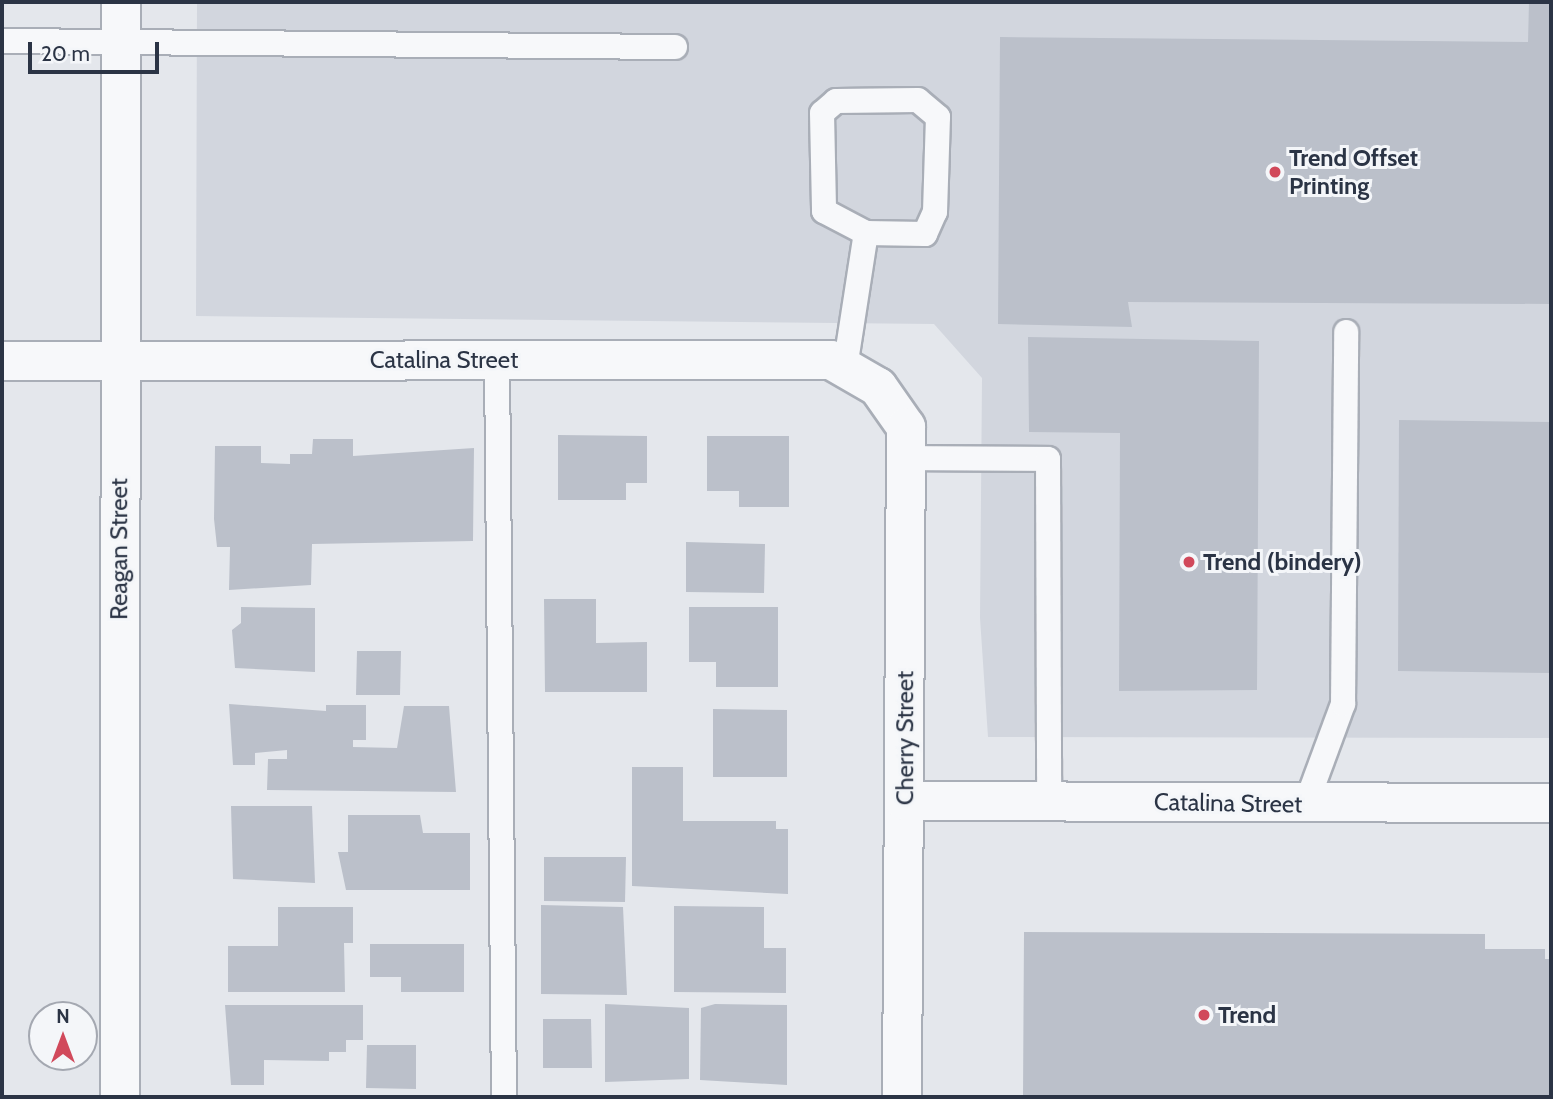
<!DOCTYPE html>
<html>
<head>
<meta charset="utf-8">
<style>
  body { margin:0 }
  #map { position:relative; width:1553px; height:1099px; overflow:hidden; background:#e4e7ec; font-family:Cabin,sans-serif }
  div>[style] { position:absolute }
  .built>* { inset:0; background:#d2d6de }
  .building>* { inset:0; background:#bbc0ca }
  .roads { filter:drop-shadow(2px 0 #a9aeb7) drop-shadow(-2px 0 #a9aeb7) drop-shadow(0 2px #a9aeb7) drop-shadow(0 -2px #a9aeb7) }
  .lane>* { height:24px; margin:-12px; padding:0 12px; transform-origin:12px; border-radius:12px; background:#f7f8fa }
  .street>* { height:38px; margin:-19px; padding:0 19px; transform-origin:19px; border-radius:19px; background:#f7f8fa }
  .dots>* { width:19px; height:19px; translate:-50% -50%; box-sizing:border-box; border:4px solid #f4f6f9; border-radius:50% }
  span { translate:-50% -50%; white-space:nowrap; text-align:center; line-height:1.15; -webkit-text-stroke:6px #f4f6f9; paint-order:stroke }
  .poi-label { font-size:24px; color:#2b3445; font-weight:700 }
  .left { translate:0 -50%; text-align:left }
  .street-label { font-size:24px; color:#2b3445 }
  .frame { position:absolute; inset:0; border:4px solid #2b3445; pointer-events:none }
  .north { position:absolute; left:28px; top:1001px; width:70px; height:70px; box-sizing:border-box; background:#f4f6f9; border:2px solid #a4a8b1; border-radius:50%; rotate:0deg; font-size:19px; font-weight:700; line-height:28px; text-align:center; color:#2b3445 }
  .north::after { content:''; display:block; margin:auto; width:24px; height:32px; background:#d1495b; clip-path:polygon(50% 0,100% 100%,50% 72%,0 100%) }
  .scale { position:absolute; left:28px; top:42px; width:131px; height:32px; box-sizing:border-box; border:4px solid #2b3445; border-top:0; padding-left:9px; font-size:21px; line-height:24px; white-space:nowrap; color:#2b3445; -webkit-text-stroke:5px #f4f6f9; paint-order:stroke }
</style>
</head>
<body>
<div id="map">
  <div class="built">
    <i style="clip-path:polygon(197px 2px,1551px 2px,1551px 738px,988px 737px,980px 618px,982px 378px,934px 324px,196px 316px)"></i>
  </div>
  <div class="building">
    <i style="clip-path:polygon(1529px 2px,1551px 2px,1551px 304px,1128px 302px,1132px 327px,998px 324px,1000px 37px,1528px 42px)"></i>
    <i style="clip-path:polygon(1028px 337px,1259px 341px,1257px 690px,1119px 691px,1120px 433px,1029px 432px)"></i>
    <i style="clip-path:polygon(1399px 420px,1551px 422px,1551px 673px,1398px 671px)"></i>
    <i style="clip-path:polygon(558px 435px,647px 436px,647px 483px,626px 483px,626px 500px,558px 500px)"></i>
    <i style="clip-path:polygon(707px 436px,789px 436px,789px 507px,739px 507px,739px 491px,707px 491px)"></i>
    <i style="clip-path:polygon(313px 439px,353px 439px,353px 456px,474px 448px,473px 541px,312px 544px,311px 585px,229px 590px,230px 547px,217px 547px,214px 519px,215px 446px,261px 446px,261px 463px,290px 464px,290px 454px,312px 454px)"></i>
    <i style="clip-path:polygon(686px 542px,765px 544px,764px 593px,686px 592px)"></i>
    <i style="clip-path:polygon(544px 599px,596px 599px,596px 643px,647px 642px,647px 692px,545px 692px)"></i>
    <i style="clip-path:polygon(241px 607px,315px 608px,315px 672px,235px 668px,232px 630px,241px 623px)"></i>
    <i style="clip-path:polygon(689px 607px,778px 607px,778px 687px,716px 687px,716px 662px,689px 662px)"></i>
    <i style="clip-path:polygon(357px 651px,401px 651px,400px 695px,356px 695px)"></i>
    <i style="clip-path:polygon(229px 704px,326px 711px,326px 705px,366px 705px,366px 740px,353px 740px,353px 747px,397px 748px,404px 706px,449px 706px,456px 792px,267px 790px,268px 759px,287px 759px,287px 750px,255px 753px,255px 765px,233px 765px)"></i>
    <i style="clip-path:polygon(713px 709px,787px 710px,787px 777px,713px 777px)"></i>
    <i style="clip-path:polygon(632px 767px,683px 767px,683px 821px,776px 821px,776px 829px,788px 829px,788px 894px,632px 886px)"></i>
    <i style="clip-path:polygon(231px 806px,312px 806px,315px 883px,233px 879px)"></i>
    <i style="clip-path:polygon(348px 815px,420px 815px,423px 833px,470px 833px,470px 890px,346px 890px,338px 852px,348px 852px)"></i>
    <i style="clip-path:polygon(544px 857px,626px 857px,625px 902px,544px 901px)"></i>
    <i style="clip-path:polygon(541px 905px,623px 907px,627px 995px,541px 994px)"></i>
    <i style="clip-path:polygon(674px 906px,764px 907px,764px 948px,786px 948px,786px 993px,674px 992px)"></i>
    <i style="clip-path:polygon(278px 907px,353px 907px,353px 943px,344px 943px,345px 992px,228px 992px,228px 946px,278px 946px)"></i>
    <i style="clip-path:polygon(1024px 932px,1485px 934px,1485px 949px,1545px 949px,1545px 959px,1551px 959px,1551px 1097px,1023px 1097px)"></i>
    <i style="clip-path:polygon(370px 944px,464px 944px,464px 992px,401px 992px,401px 977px,370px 977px)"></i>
    <i style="clip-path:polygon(605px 1004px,689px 1008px,689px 1079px,605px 1082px)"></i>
    <i style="clip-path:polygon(715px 1004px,787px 1005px,787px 1085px,700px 1080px,701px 1008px)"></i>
    <i style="clip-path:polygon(225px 1005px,363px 1005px,363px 1040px,346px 1040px,346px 1052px,329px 1052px,329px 1061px,264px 1060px,264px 1085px,231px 1085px)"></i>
    <i style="clip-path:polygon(543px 1019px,591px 1019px,592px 1068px,543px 1068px)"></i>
    <i style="clip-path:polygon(367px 1045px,416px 1045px,416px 1089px,366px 1088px)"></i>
  </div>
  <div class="roads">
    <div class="lane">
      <i style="left:2px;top:41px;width:673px;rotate:0.51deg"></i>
      <i style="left:497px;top:360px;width:737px;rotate:89.46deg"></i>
      <i style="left:845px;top:368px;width:137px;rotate:-81.2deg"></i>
      <i style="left:866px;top:233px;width:59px;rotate:1deg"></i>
      <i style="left:925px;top:234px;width:24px;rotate:-66deg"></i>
      <i style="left:935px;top:212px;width:95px;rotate:-88.2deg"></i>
      <i style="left:938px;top:117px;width:26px;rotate:-140deg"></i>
      <i style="left:918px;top:100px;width:82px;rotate:179.3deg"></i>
      <i style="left:836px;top:101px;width:18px;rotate:139deg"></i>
      <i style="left:822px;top:113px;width:98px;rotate:88.8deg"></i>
      <i style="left:824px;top:211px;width:47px;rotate:27.6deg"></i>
      <i style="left:906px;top:458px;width:142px;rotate:0.4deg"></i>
      <i style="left:1048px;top:459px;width:342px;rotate:89.8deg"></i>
      <i style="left:1306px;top:804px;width:107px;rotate:-69.7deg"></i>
      <i style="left:1343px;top:704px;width:372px;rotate:-89.5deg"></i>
    </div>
    <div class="street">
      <i style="left:2px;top:361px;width:829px;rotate:-0.07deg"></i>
      <i style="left:831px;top:360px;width:54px;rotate:29.9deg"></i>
      <i style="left:878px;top:387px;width:49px;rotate:55deg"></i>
      <i style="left:906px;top:427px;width:670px;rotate:90.34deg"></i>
      <i style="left:905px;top:801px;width:646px;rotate:0.18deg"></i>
      <i style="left:120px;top:1097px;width:1095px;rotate:-89.95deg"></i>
    </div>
  </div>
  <div class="dots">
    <i style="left:1275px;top:172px;background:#d1495b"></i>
    <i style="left:1189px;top:562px;background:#d1495b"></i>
    <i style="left:1204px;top:1015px;background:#d1495b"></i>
  </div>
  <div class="poi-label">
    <span class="left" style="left:1289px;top:172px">Trend Offset<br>Printing</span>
    <span class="left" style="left:1203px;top:562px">Trend (bindery)</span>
    <span class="left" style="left:1218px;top:1015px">Trend</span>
  </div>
  <div class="street-label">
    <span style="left:444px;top:360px">Catalina Street</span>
    <span style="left:119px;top:549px;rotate:-90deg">Reagan Street</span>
    <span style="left:905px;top:738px;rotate:-90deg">Cherry Street</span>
    <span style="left:1228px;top:803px;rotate:1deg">Catalina Street</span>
  </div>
  <div class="frame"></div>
  <div class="north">N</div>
  <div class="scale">20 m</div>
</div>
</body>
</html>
